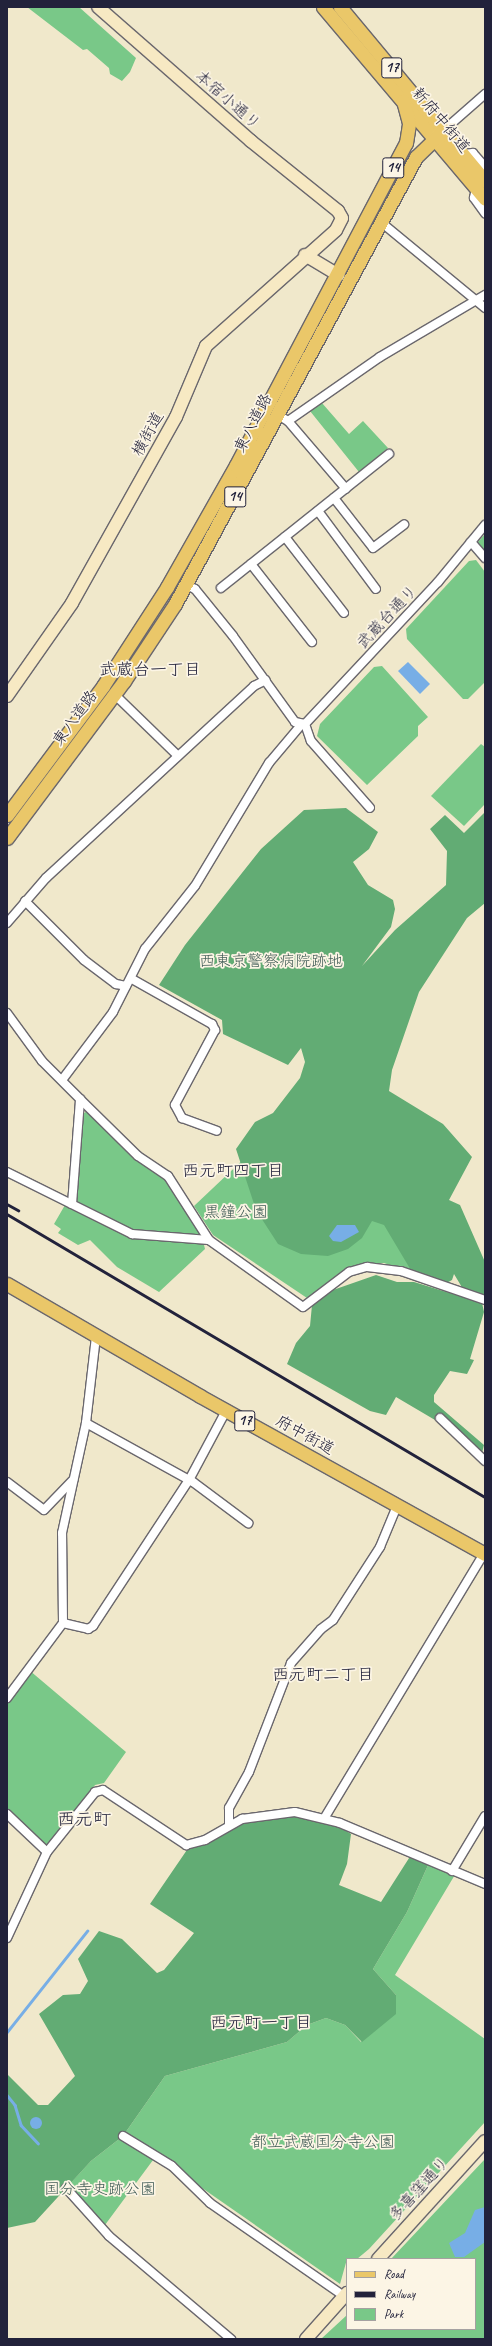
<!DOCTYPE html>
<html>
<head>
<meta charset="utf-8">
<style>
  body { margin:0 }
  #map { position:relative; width:492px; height:2346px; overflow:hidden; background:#f0e8cb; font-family:Caveat,"Klee One",sans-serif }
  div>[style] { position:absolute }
  .green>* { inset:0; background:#79c888 }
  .forest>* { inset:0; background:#62ac74 }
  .water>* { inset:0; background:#77aee6 }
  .round { border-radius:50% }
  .stream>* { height:2.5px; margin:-1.25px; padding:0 1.25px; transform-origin:1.25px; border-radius:1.25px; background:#77aee6 }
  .roads { filter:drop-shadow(1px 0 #6a676d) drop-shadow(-1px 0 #6a676d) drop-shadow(0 1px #6a676d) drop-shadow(0 -1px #6a676d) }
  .street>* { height:8px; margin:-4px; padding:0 4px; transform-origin:4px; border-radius:4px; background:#fff }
  .secondary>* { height:12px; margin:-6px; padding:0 6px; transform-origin:6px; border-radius:6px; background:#f7e9c3 }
  .primary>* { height:13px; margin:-6.5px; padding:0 6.5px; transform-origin:6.5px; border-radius:6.5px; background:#eac769 }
  .rail>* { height:2.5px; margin:-1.25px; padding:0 1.25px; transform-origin:1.25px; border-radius:1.25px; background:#22223b }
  span { translate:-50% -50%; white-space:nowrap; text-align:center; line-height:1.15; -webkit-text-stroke:3.5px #fcf5e5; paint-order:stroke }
  .shield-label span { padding:1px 3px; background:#fcf5e5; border:1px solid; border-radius:3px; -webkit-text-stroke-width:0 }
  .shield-label { font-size:15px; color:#22223b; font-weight:700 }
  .street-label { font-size:16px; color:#22223b }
  .park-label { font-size:16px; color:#405c56 }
  .neighbourhood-label { font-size:17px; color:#22223b }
  .quarter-label { font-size:18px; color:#22223b }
  .frame { position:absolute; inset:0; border:8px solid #22223b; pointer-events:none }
  .legend { position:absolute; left:346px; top:2258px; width:130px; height:72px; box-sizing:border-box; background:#fcf5e5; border:1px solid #a5a1a1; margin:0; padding:5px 7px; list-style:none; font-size:12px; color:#22223b }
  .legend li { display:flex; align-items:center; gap:8px; height:20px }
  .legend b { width:20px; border:1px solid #a5a1a1 }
</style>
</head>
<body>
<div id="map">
  <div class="green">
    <i style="clip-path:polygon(27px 7px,79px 7px,136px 58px,130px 72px,122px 81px,110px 74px,109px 68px,87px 49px,83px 50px)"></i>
    <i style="clip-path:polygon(322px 403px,349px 434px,363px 421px,388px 448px,359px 472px,310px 411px)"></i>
    <i style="clip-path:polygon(485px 534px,485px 552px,477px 543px)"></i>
    <i style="clip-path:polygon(476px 560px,485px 572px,485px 682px,468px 699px,463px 699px,407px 639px,406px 629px,469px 561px)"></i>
    <i style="clip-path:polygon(382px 666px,428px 717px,418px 726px,418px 736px,367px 785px,317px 736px,320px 724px,374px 667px)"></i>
    <i style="clip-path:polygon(481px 744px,485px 747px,485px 804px,464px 826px,431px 796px)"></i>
    <i style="clip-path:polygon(88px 1110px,143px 1165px,165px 1178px,201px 1233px,205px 1249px,159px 1292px,117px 1267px,90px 1240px,78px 1245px,58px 1233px,61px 1229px,54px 1224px,65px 1205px,74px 1209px,82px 1115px)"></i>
    <i style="clip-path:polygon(249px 1154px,385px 1214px,434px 1280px,384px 1263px,365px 1264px,346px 1269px,307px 1298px,213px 1235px,194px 1206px)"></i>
    <i style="clip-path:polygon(29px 1670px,126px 1752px,104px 1783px,95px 1785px,56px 1840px,47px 1846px,7px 1812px,7px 1698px)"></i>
    <i style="clip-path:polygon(429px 1863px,456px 1873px,395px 1975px,485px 2039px,485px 2122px,369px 2249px,357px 2259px,347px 2259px,340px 2284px,156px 2156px,102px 2229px,66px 2188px,91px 2161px,123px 2136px,165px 2076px,287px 2042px,307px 2025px,326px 2018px,345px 2025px,361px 2042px,396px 1995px,373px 1969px,407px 1912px)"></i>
    <i style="clip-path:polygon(485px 2159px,485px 2339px,321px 2339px,347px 2315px,347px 2329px,475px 2329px,475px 2259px,391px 2259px)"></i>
  </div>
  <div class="forest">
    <i style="clip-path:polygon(346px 808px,378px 832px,369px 849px,353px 862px,368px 885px,393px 900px,395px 909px,391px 927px,362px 966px,395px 930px,446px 885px,447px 851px,430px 829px,445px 815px,464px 833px,485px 812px,485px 903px,467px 918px,419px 992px,392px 1070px,389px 1091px,443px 1124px,472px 1157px,449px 1200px,460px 1205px,485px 1262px,485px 1297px,463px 1289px,454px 1274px,452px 1280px,441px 1286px,412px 1272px,384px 1225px,372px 1221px,362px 1238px,348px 1249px,328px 1256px,301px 1254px,278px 1244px,256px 1210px,236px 1149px,255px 1122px,273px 1113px,300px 1078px,305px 1062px,301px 1048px,288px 1065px,223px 1034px,222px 1020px,159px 985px,185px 945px,261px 849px,304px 810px)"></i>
    <i style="clip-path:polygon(376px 1275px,397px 1282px,414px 1282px,482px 1303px,484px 1312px,470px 1359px,474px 1360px,467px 1374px,450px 1371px,434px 1395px,434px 1402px,484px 1445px,482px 1453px,447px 1422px,435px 1420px,396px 1397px,386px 1415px,370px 1411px,287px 1364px,296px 1343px,310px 1326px,312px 1305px,333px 1290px)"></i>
    <i style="clip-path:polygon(273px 1812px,325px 1817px,351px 1834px,347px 1864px,339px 1885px,381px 1902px,411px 1855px,429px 1863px,407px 1912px,373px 1969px,396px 1995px,396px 2014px,362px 2042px,345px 2025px,326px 2018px,307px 2025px,287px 2042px,165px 2076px,123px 2136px,91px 2161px,35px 2222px,7px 2228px,7px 2074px,38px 2105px,48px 2105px,75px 2076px,39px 2014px,63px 1995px,80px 1994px,88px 1981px,78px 1959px,99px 1931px,122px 1939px,157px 1973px,164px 1970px,194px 1933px,150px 1904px,191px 1844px,229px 1825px)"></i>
  </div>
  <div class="water">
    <i style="clip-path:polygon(408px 662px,430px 684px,420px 694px,398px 671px)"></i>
    <i style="clip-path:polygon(337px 1225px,355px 1225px,359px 1232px,341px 1242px,333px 1241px,329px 1236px)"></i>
    <i class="round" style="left:30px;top:2117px;width:12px;height:12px"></i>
    <i style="clip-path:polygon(485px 2207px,485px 2242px,464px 2257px,455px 2257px,449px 2243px,465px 2233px,475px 2210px)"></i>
  </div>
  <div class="stream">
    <i style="left:7px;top:2032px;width:129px;rotate:-51.6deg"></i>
    <i style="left:7px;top:2095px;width:13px;rotate:51deg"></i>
    <i style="left:15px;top:2105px;width:21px;rotate:73deg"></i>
    <i style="left:21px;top:2125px;width:25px;rotate:47deg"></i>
  </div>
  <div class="roads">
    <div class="street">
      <i style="left:444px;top:130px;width:55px;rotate:-41.3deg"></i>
      <i style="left:463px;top:154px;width:10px;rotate:-6deg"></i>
      <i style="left:473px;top:153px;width:18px;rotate:49deg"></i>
      <i style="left:476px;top:189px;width:9px;rotate:103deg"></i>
      <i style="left:474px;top:198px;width:19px;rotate:54deg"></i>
      <i style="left:382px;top:223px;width:134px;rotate:39.5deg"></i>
      <i style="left:276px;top:414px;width:14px;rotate:30deg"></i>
      <i style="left:288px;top:421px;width:112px;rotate:-34.8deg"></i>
      <i style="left:380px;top:357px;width:122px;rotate:-30.6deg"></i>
      <i style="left:288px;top:421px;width:89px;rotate:49.5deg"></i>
      <i style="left:334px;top:498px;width:63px;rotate:52deg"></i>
      <i style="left:373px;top:548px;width:39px;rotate:-37deg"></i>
      <i style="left:318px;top:511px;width:97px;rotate:53.4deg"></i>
      <i style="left:285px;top:537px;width:96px;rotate:52.2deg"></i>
      <i style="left:471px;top:542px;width:21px;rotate:49deg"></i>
      <i style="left:251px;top:564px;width:99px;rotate:52deg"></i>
      <i style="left:187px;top:585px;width:9px;rotate:27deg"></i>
      <i style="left:195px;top:589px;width:60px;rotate:51deg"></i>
      <i style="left:233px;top:636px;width:106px;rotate:54.2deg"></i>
      <i style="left:295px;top:722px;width:10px;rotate:11deg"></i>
      <i style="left:221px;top:588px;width:215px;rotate:-38.6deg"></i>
      <i style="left:114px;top:694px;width:89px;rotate:44.1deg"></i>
      <i style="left:305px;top:724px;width:195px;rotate:-46.9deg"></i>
      <i style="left:438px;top:582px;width:74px;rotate:-50.5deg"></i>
      <i style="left:305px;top:724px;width:18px;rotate:71deg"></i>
      <i style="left:311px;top:741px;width:89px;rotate:48.6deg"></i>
      <i style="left:25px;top:901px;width:83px;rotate:45deg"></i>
      <i style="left:84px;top:960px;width:40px;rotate:37deg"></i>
      <i style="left:116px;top:984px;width:10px;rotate:11deg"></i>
      <i style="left:7px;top:923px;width:60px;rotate:-49.1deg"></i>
      <i style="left:46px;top:878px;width:283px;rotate:-42.7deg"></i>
      <i style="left:254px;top:686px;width:13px;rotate:-27deg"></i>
      <i style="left:132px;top:979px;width:92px;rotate:29.4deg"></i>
      <i style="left:212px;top:1024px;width:7px;rotate:63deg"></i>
      <i style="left:215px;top:1030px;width:85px;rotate:118.1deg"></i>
      <i style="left:175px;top:1105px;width:15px;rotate:62deg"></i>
      <i style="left:182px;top:1118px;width:37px;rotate:20deg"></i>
      <i style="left:7px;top:1013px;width:59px;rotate:53.9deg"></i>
      <i style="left:42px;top:1061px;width:54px;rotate:45deg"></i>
      <i style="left:80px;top:1099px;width:81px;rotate:44.5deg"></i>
      <i style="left:138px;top:1156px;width:36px;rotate:34deg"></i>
      <i style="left:168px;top:1176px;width:76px;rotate:57.4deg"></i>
      <i style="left:209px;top:1240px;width:115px;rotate:35.5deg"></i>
      <i style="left:303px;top:1307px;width:58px;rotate:-37.3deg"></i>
      <i style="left:349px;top:1272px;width:19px;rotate:-16deg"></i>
      <i style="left:367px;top:1267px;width:34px;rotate:7deg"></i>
      <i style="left:401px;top:1271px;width:89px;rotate:19deg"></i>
      <i style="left:62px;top:1080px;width:85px;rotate:-53.1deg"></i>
      <i style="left:113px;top:1012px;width:71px;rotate:-63.1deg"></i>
      <i style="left:145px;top:949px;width:80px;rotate:-51.6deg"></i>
      <i style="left:195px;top:886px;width:144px;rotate:-59deg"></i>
      <i style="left:269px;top:763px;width:50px;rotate:-49.9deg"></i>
      <i style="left:7px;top:1172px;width:140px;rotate:26.4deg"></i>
      <i style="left:132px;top:1234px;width:77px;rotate:4.5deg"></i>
      <i style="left:72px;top:1204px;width:105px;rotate:-85.6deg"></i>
      <i style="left:440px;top:1418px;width:62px;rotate:43.7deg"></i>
      <i style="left:86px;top:1423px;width:122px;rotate:28.9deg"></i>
      <i style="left:193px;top:1482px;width:69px;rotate:36.7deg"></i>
      <i style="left:7px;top:1482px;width:46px;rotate:37.1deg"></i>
      <i style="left:44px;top:1510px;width:42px;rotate:-46deg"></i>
      <i style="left:63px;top:1623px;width:26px;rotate:13deg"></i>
      <i style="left:88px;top:1629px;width:6px;rotate:-31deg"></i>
      <i style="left:93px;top:1626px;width:175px;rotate:-56.7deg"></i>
      <i style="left:189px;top:1480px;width:78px;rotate:-61.8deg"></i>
      <i style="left:7px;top:1698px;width:94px;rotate:-53.3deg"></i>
      <i style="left:63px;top:1623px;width:90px;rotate:-90.6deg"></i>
      <i style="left:62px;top:1533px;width:113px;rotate:-77.7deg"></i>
      <i style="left:86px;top:1423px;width:88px;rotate:-83.4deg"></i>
      <i style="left:7px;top:1814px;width:55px;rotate:43.5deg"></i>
      <i style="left:325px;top:1817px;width:308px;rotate:-58.9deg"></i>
      <i style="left:229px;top:1825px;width:17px;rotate:-90deg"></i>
      <i style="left:229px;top:1808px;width:41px;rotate:-60.9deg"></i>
      <i style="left:249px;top:1772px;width:117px;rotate:-68.9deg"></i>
      <i style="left:291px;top:1663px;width:45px;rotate:-48.6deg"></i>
      <i style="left:321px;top:1629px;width:15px;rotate:-37deg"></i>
      <i style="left:333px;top:1620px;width:87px;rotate:-57.2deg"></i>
      <i style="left:380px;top:1547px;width:44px;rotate:-67.5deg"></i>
      <i style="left:452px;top:1871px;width:64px;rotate:-59deg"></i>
      <i style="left:7px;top:1938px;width:95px;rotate:-65.1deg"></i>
      <i style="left:47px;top:1852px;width:77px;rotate:-51.3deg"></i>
      <i style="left:95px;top:1792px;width:8px;rotate:-14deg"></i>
      <i style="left:103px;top:1790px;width:100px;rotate:33.5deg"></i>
      <i style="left:186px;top:1845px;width:20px;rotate:-15deg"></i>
      <i style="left:205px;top:1840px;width:43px;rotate:-29.6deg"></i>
      <i style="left:242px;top:1819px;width:53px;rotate:-7.5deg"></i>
      <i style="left:295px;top:1812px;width:46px;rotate:13.7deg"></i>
      <i style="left:340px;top:1823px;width:157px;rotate:22.8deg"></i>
      <i style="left:123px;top:2136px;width:57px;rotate:31.5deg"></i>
      <i style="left:172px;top:2166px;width:53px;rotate:44.2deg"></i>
      <i style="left:210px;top:2203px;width:163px;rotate:34.8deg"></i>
      <i style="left:66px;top:2188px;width:64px;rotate:48.1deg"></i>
      <i style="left:109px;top:2236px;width:160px;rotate:40.2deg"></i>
    </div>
    <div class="secondary">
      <i style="left:305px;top:255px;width:39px;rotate:31deg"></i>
      <i style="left:7px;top:696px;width:113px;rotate:-55deg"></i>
      <i style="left:72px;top:603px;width:213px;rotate:-60.8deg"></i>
      <i style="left:176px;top:417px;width:77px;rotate:-67.1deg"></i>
      <i style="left:206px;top:346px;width:174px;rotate:-41.7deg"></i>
      <i style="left:336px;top:230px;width:13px;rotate:-63deg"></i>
      <i style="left:342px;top:218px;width:8px;rotate:-120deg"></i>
      <i style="left:338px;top:211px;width:112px;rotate:-141.2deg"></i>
      <i style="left:251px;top:141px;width:203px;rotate:-138.8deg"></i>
      <i style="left:378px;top:2259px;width:159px;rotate:-47.8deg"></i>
      <i style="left:306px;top:2339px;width:62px;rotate:-48.3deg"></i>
    </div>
    <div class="primary">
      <i style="left:323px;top:7px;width:251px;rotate:49.8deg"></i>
      <i style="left:340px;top:7px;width:226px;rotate:50.2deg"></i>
      <i style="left:7px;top:815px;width:161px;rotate:-53.3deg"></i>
      <i style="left:103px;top:686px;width:118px;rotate:-57.1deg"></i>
      <i style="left:167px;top:587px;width:140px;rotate:-60.5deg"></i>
      <i style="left:236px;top:465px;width:364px;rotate:-62.2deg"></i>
      <i style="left:406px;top:143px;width:20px;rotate:-81deg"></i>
      <i style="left:409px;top:123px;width:23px;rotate:-105deg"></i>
      <i style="left:7px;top:838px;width:196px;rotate:-53.3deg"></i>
      <i style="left:124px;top:681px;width:92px;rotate:-56.5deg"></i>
      <i style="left:175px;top:604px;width:508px;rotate:-61.67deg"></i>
      <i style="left:416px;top:157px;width:39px;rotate:-44deg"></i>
      <i style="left:7px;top:1284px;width:223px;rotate:30.1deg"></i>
      <i style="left:200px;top:1396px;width:326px;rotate:29deg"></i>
    </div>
  </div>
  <div class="rail">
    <i style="left:7px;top:1204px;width:13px;rotate:29deg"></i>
    <i style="left:7px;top:1214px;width:555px;rotate:30.63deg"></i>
  </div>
  <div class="shield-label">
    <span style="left:392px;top:68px">17</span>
    <span style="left:393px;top:168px">14</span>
    <span style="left:235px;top:497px">14</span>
    <span style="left:245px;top:1421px">17</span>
  </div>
  <div class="street-label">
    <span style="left:228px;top:100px;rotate:41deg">本宿小通り</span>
    <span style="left:441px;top:120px;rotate:50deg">新府中街道</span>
    <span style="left:253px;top:423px;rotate:-63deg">東八道路</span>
    <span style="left:148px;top:434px;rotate:-61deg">横街道</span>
    <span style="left:387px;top:617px;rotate:-47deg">武蔵台通り</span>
    <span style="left:75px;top:718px;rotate:-54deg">東八道路</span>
    <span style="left:305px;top:1435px;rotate:29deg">府中街道</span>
    <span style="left:419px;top:2189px;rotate:-48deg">多喜窪通り</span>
  </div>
  <div class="park-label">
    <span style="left:271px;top:961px">西東京警察病院跡地</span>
    <span style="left:236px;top:1212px">黒鐘公園</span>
    <span style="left:323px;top:2142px">都立武蔵国分寺公園</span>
    <span style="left:100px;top:2189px">国分寺史跡公園</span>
  </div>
  <div class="neighbourhood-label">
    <span style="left:150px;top:670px">武蔵台一丁目</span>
    <span style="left:233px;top:1171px">西元町四丁目</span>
    <span style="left:323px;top:1675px">西元町二丁目</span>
    <span style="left:261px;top:2023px">西元町一丁目</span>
  </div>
  <div class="quarter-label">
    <span style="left:84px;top:1819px">西元町</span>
  </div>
  <div class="frame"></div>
  <ul class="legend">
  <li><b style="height:5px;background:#eac769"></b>Road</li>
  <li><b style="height:5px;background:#22223b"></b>Railway</li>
  <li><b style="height:11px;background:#79c888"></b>Park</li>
  </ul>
</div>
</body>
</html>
